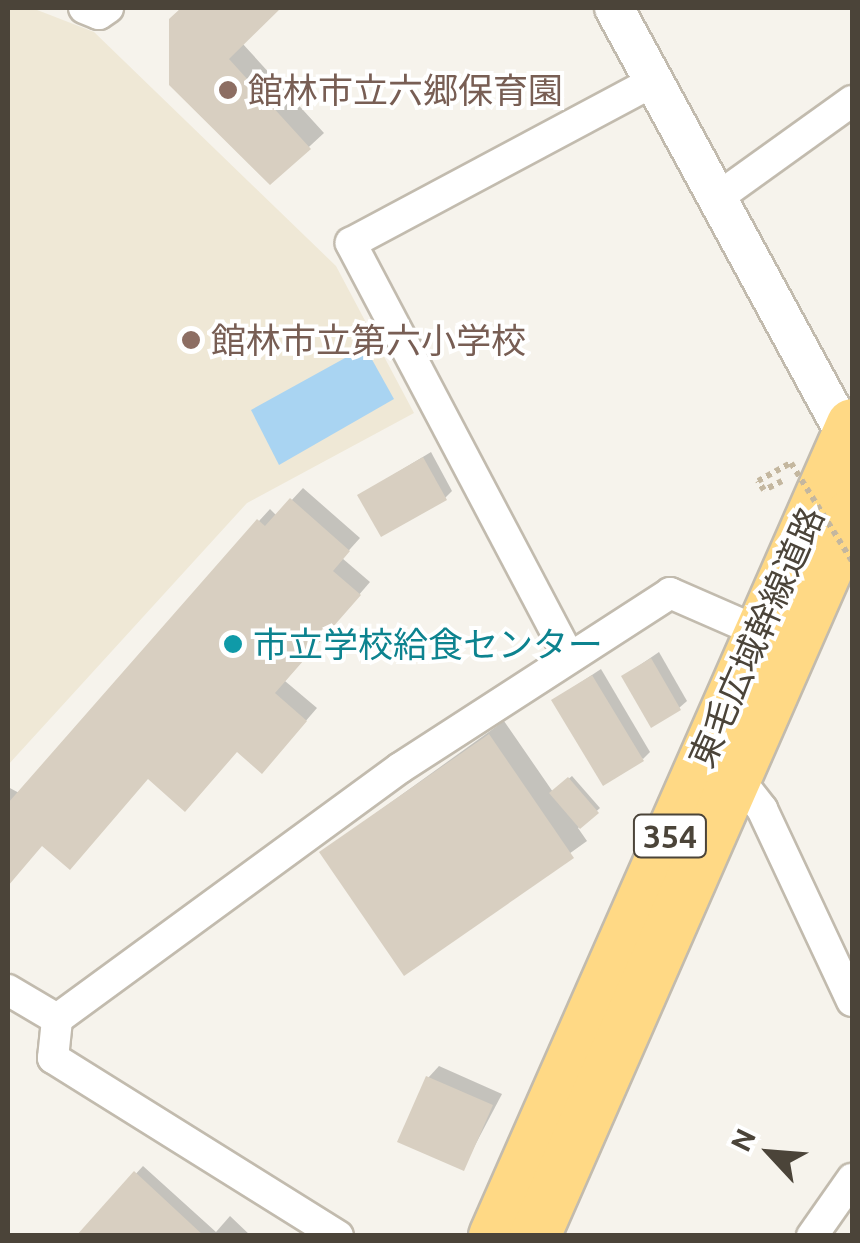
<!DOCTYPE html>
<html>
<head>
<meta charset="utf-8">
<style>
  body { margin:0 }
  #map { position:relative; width:860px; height:1243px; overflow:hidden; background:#f6f3ec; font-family:Ubuntu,"Noto Sans JP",sans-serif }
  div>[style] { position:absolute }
  .education>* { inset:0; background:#efe8d6 }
  .water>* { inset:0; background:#a9d4f2 }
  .shadow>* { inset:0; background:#0003 }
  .building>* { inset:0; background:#d8cfc1 }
  .path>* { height:6px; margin-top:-3px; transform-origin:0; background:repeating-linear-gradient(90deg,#c4b79f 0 5px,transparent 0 10px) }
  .roads { filter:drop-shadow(2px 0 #c2bbae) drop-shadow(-2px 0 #c2bbae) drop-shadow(0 2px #c2bbae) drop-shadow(0 -2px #c2bbae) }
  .minor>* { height:30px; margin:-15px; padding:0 15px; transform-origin:15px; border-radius:15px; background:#fff }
  .tertiary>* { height:38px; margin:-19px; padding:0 19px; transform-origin:19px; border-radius:19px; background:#fff }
  .trunk>* { height:50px; margin:-25px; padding:0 25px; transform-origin:25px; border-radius:25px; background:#ffd985 }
  .path-bridge>* { height:6px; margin-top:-3px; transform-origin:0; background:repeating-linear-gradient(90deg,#c4b79f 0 5px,transparent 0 10px) }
  .dots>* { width:28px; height:28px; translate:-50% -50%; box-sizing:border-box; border:5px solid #fff; border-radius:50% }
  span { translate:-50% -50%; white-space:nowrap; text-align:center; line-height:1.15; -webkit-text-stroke:8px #fff; paint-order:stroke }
  .shield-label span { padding:2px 8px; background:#fff; border:2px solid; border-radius:8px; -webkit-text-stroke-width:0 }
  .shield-label { font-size:32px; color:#4b4439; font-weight:700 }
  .education-label { font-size:35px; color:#785e54 }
  .left { translate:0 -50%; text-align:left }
  .street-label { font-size:35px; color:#4b4439 }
  .culture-label { font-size:35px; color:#0d838f }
  .frame { position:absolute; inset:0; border:10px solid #4b4439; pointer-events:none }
  .north { position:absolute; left:720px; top:1103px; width:100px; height:100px; -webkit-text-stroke:8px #fff; paint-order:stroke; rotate:296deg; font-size:28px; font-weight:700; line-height:40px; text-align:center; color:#4b4439 }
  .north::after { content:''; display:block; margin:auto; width:35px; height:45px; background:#4b4439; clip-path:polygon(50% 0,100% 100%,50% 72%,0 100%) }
</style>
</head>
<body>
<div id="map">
  <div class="education">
    <i style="clip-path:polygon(8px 8px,32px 8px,94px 32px,336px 266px,414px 413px,247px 503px,8px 765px)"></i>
  </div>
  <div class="water">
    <i style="clip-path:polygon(365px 347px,394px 399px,279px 465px,251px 410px)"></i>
  </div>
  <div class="shadow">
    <i style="clip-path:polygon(185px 8px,278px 8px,242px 43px,324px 133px,271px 182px,172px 20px)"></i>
    <i style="clip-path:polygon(431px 452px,452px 491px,445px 498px,360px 495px)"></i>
    <i style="clip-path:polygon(303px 488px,360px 538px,342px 558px,370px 582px,285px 681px,317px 708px,273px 759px,238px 750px,149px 777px,43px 843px,8px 883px,8px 787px,21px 794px,259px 521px,270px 509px,277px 516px)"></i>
    <i style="clip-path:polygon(659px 652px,687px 701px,679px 708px,624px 676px)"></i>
    <i style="clip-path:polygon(601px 669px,650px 752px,643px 759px,554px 700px)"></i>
    <i style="clip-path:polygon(504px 721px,553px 792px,572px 776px,600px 808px,578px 828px,587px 841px,405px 972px,322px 852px)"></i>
    <i style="clip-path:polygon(439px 1066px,502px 1094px,463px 1168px,428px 1078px)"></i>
    <i style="clip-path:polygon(143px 1166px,216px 1232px,230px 1216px,251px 1236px,79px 1236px)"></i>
  </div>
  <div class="building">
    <i style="clip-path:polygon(181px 8px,281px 8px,229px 59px,311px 149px,270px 185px,169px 85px,169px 19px)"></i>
    <i style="clip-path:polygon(423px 457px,447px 500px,381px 537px,357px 495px)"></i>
    <i style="clip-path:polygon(290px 498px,350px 551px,333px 571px,361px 595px,275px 693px,307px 721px,262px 774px,237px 752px,185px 812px,148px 779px,70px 870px,42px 846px,8px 886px,8px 803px,257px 519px,265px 526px)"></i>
    <i style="clip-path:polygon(651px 658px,681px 710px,651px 728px,621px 676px)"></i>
    <i style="clip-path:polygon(592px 675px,644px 761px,603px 786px,551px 700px)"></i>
    <i style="clip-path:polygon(489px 734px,574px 858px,404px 976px,319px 852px)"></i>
    <i style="clip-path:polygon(568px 777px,599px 813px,580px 829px,549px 793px)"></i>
    <i style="clip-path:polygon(426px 1076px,493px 1105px,464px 1171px,397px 1142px)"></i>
    <i style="clip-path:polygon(134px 1171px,204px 1236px,76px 1236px)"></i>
  </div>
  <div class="path">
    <i style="left:782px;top:481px;width:20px;rotate:153deg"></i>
    <i style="left:764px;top:490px;width:11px;rotate:-124deg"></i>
    <i style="left:758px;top:481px;width:37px;rotate:-29deg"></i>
  </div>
  <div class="roads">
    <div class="minor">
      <i style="left:84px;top:8px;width:16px;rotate:22deg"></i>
      <i style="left:99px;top:14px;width:11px;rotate:-34deg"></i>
      <i style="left:717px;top:198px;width:166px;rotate:-35.7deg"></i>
      <i style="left:568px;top:655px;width:466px;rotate:-117.8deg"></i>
      <i style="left:351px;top:243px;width:342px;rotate:-28.1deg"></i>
      <i style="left:737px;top:777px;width:41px;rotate:52deg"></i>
      <i style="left:762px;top:809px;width:212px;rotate:64.9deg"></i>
      <i style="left:8px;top:990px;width:57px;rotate:30.6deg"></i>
      <i style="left:338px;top:1236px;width:336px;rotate:-148deg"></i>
      <i style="left:53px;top:1058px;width:39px;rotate:-84deg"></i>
      <i style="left:57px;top:1019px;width:425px;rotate:-36.2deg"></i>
      <i style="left:400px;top:768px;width:322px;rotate:-32.9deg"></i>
      <i style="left:670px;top:593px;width:95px;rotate:23.6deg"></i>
      <i style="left:812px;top:1236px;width:70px;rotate:-54.9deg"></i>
    </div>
    <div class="tertiary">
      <i style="left:614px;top:8px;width:487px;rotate:61.5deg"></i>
    </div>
    <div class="trunk">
      <i style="left:494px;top:1236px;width:887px;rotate:-66.21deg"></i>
      <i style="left:535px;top:1236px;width:789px;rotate:-66.32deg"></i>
    </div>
  </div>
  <div class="path-bridge">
    <i style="left:791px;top:463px;width:115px;rotate:58.1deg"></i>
  </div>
  <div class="dots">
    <i style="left:228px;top:90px;background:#8d6e63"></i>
    <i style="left:191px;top:340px;background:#8d6e63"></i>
    <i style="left:233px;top:644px;background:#0f9aa8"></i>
  </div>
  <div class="shield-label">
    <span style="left:670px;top:836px">354</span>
  </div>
  <div class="education-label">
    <span class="left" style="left:248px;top:90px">館林市立六郷保育園</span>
    <span class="left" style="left:211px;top:340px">館林市立第六小学校</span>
  </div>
  <div class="street-label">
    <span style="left:756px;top:637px;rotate:-66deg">東毛広域幹線道路</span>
  </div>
  <div class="culture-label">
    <span class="left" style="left:253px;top:644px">市立学校給食センター</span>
  </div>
  <div class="frame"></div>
  <div class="north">N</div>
</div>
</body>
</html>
